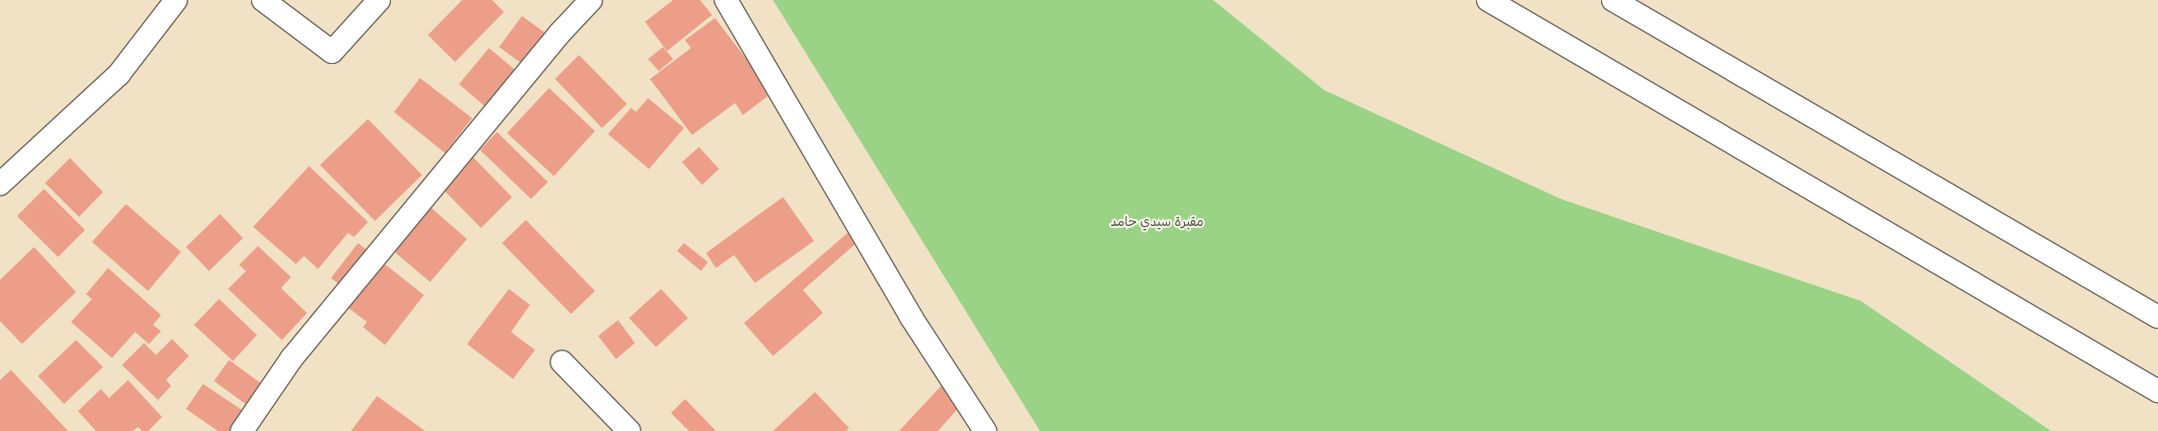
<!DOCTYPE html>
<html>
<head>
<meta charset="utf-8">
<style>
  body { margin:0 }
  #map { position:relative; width:2158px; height:431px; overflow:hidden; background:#f1e2c6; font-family:"Balsamiq Sans","Playpen Sans Arabic",sans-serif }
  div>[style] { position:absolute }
  .green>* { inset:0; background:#9ad386 }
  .building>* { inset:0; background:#ed9e88 }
  .roads { filter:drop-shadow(1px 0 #706b61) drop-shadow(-1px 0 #706b61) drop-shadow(0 1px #706b61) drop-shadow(0 -1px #706b61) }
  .minor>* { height:22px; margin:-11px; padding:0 11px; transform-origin:11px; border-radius:11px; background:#fff }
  span { translate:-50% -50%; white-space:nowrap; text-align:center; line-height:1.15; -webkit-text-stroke:4px #f7f3e8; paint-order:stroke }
  .park-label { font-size:13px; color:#475542 }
</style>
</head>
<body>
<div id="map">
  <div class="green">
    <i style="clip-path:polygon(773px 0,1213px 0,1324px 90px,1561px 199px,1861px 301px,2051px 431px,1040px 431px)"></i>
  </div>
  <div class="building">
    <i style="clip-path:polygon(462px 0,492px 0,504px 12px,455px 62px,428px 35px)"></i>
    <i style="clip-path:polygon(673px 0,700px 0,712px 15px,667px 51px,645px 22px)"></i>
    <i style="clip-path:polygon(522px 16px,551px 37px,528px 68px,499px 47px)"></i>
    <i style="clip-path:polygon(715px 18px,772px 93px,743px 115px,735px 103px,692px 135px,650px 79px,691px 48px,685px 40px)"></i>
    <i style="clip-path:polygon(663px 47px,673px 59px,659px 71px,648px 59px)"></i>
    <i style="clip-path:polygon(489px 48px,520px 74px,489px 110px,459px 84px)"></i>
    <i style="clip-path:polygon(579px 55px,627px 104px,602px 128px,555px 79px)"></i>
    <i style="clip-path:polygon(420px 78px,472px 118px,445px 153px,394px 112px)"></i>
    <i style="clip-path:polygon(549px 88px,595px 131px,554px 176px,507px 133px)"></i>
    <i style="clip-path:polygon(648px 98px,684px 128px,649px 169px,608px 134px,631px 108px,636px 112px)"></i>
    <i style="clip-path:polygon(368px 119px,422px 175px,375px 221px,320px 165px)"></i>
    <i style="clip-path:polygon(497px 132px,548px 182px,531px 199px,480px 150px)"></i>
    <i style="clip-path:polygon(699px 147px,719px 169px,702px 185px,682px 162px)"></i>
    <i style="clip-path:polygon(465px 149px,512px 197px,481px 228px,434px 180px)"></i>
    <i style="clip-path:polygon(70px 158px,103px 192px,79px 217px,45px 183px)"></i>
    <i style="clip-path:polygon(309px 166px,368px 222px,354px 237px,348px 233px,318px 269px,304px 256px,296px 264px,253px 227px)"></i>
    <i style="clip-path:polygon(44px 189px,85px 230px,58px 257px,17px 216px)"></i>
    <i style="clip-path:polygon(783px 197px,814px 241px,755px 283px,734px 255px,716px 268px,706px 253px)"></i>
    <i style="clip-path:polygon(421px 199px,467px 239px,430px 282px,383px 242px)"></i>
    <i style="clip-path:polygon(126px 204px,181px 252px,148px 291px,92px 242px)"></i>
    <i style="clip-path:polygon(220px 214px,243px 238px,209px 271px,186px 247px)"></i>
    <i style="clip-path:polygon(526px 220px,595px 291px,571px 314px,502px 243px)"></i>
    <i style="clip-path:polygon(852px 229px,861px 239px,803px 290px,823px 313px,773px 356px,744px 323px)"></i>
    <i style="clip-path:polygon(358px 243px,424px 295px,385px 345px,363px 327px,367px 322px,342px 303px,350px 293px,331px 278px)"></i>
    <i style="clip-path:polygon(684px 243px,708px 262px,701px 271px,677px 251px)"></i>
    <i style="clip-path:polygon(258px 246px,291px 277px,281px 288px,307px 313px,282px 340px,228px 289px,246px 271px,239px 265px)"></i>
    <i style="clip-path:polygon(34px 247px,76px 292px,22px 344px,0 321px,0 280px)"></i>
    <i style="clip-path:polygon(108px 268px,161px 315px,153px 325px,161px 331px,149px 344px,135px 332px,112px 358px,71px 322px,92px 299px,86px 294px)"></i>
    <i style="clip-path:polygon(509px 289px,530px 305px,511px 332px,535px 350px,513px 379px,467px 344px)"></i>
    <i style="clip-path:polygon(661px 289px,688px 318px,656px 347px,629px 318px)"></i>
    <i style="clip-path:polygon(219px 299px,257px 335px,233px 361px,194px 325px)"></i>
    <i style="clip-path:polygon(618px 320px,635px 343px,616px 359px,598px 336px)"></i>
    <i style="clip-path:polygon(172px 339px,189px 356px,166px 380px,171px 386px,158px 400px,122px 365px,144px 343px,156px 355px)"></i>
    <i style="clip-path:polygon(76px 340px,103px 367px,64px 404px,38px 376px)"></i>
    <i style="clip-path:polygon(229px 360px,266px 387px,251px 408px,214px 381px)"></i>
    <i style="clip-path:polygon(11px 370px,68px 431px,0 431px,0 380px)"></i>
    <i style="clip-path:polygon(128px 380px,162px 417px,148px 431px,142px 431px,138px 427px,133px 431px,96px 431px,78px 411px,101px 389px,109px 398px)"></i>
    <i style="clip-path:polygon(203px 384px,254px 418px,245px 431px,218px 431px,186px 409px)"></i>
    <i style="clip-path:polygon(942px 385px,962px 404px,938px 431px,899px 431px)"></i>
    <i style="clip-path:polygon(815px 392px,849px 428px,846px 431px,773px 431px)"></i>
    <i style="clip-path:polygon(377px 396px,425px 431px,351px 431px)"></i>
    <i style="clip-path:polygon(685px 399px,716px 431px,689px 431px,671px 413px)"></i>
  </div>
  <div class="roads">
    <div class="minor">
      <i style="left:263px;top:0;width:86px;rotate:37deg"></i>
      <i style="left:332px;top:52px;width:70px;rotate:-47.9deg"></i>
      <i style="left:726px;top:0;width:367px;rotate:59.7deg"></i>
      <i style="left:911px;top:317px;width:136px;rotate:57deg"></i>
      <i style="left:1488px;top:0;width:776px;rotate:30.27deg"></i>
      <i style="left:1613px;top:0;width:630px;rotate:30.18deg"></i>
      <i style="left:0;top:184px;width:162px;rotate:-42.7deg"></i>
      <i style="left:119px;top:74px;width:93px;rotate:-52.4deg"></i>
      <i style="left:562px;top:362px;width:96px;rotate:45.8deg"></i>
      <i style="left:242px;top:431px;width:88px;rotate:-55.6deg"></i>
      <i style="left:292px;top:358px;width:421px;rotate:-50.5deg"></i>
      <i style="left:560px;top:33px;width:45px;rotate:-46.8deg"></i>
    </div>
  </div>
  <div class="park-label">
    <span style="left:1157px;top:222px">مقبرة سيدي حامد</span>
  </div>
</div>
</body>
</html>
